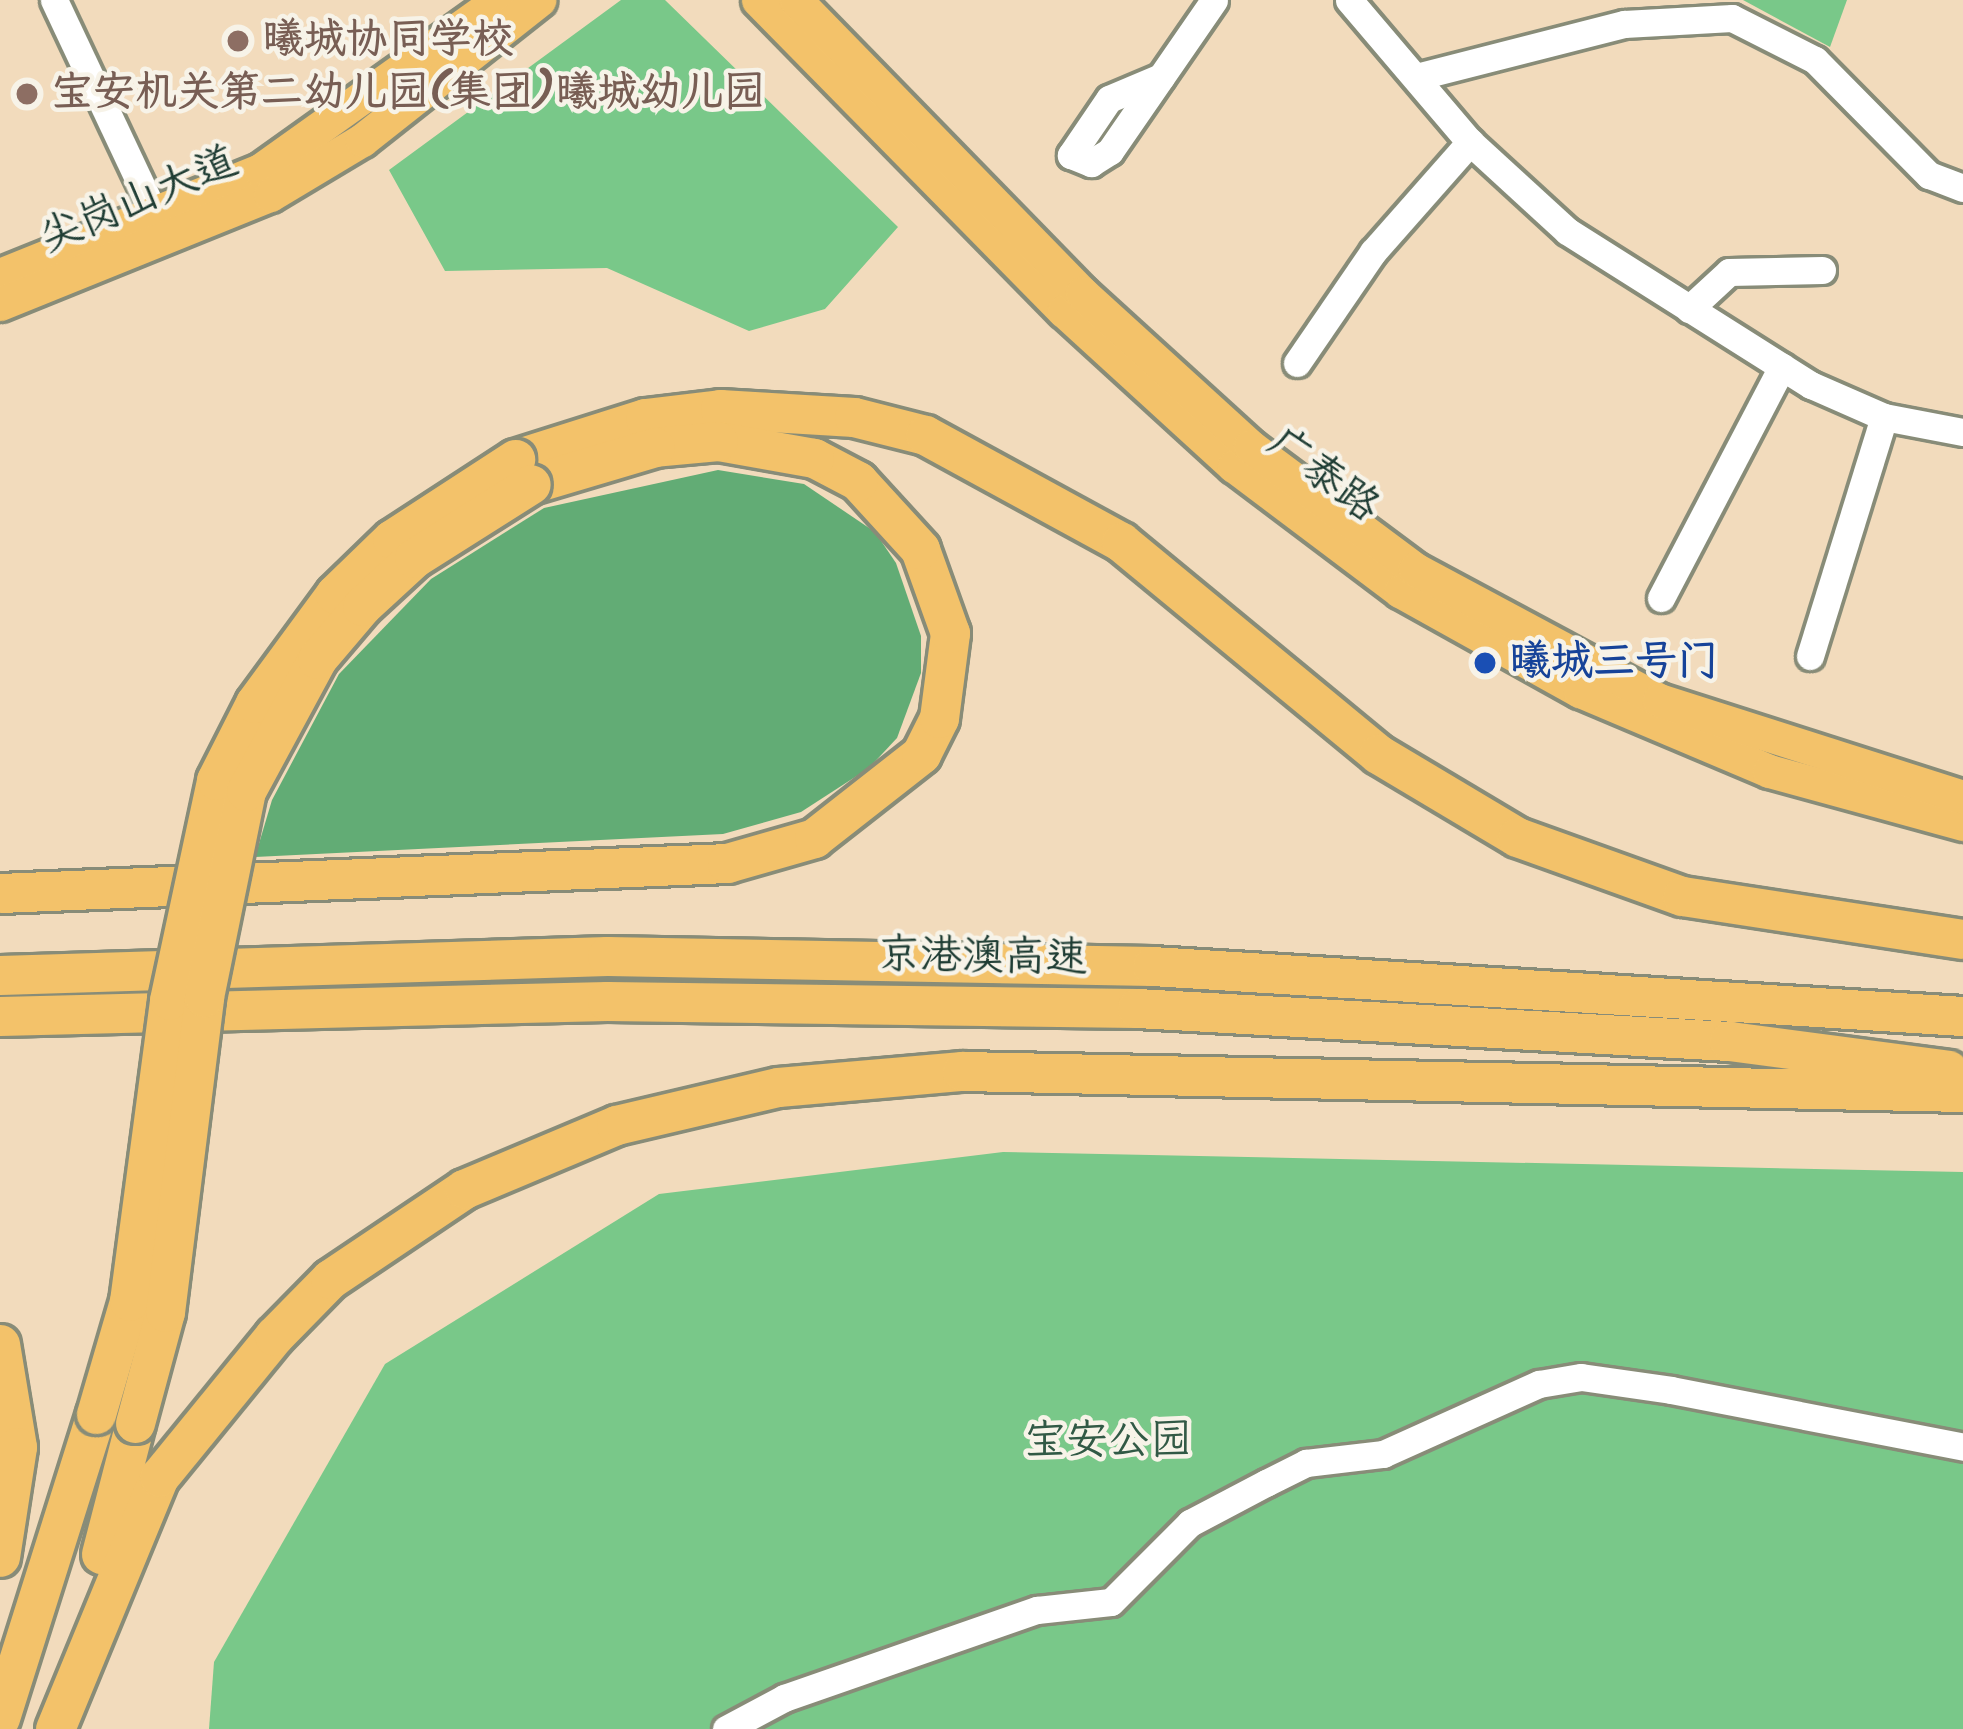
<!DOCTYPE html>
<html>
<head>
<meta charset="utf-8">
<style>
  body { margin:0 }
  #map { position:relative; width:1963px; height:1729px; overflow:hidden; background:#f2dbbc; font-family:Kalam,"LXGW WenKai TC",sans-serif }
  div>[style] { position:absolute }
  .green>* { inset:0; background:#79c889 }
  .forest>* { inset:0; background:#62ac75 }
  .roads { filter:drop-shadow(3px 0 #888c78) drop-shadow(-3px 0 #888c78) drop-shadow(0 3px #888c78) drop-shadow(0 -3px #888c78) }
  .minor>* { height:27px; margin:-13.5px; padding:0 13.5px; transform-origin:13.5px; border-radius:13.5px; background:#fff }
  .major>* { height:33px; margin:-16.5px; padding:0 16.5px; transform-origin:16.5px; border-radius:16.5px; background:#f3c26a }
  .highway>* { height:39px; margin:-19.5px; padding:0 19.5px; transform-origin:19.5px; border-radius:19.5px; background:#f3c26a }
  .bridges { filter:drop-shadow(3px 0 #888c78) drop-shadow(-3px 0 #888c78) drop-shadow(0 3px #888c78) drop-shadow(0 -3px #888c78) }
  .highway-bridge>* { height:39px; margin:-19.5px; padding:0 19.5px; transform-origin:19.5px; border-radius:19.5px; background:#f3c26a }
  .dots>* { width:33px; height:33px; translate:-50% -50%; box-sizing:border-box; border:6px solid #f7f3e8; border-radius:50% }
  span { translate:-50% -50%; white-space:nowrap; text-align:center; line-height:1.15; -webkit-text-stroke:9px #f7f3e8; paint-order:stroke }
  .education-label { font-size:42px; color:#785e54; font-weight:700 }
  .left { translate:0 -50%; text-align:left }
  .street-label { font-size:42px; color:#1f3d34 }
  .transit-label { font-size:42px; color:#164399; font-weight:700 }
  .park-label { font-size:42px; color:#315945 }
</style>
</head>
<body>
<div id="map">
  <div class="green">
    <i style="clip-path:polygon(621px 0,665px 0,898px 227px,825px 309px,749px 331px,607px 268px,445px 271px,389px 170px)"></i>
    <i style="clip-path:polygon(1743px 0,1847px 0,1830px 47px)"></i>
    <i style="clip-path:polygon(1003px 1152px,1963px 1172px,1963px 1729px,209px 1729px,214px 1662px,385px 1364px,659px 1194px)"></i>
  </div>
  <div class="forest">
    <i style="clip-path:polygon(718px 470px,804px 484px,875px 532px,896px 563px,921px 636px,921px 673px,897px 738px,869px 768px,801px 812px,723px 834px,255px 857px,272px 800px,339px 674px,431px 579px,544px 508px)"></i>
  </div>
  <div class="roads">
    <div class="minor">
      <i style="left:54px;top:0;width:254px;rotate:64.8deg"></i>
      <i style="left:1349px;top:0;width:187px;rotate:49.6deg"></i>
      <i style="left:1470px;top:142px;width:132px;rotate:42.5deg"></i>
      <i style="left:1567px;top:231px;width:289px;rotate:32.3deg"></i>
      <i style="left:1811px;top:385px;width:80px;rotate:23.7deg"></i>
      <i style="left:1884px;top:417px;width:80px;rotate:10.8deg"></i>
      <i style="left:1161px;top:77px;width:56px;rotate:157.1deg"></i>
      <i style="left:1109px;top:99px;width:68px;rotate:124.2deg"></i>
      <i style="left:1071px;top:155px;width:22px;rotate:22deg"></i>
      <i style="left:1091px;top:163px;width:22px;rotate:-32deg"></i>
      <i style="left:1110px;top:151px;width:183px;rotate:-55.4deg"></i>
      <i style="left:1416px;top:77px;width:215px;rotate:-14.3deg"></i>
      <i style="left:1624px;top:24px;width:108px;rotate:-3.2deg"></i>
      <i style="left:1732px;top:18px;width:93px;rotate:26.8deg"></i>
      <i style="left:1815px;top:60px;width:162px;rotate:45.3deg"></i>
      <i style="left:1929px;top:175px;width:36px;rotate:21deg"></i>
      <i style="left:1689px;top:309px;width:54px;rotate:-42.8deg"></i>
      <i style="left:1729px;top:272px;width:93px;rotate:-1.2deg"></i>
      <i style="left:1297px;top:363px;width:135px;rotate:-55.6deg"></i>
      <i style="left:1373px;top:252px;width:147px;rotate:-48.6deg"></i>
      <i style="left:1661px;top:598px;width:261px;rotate:-62.4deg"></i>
      <i style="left:1810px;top:656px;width:250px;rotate:-72.8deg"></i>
      <i style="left:726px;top:1729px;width:66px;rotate:-28.1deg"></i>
      <i style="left:784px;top:1698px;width:268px;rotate:-19.2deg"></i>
      <i style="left:1037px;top:1610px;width:74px;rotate:-6.2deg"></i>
      <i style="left:1111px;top:1602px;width:112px;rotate:-45deg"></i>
      <i style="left:1190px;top:1523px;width:86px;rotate:-27.8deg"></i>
      <i style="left:1266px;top:1483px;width:45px;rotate:-26.6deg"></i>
      <i style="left:1306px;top:1463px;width:78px;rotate:-6.7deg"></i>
      <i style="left:1383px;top:1454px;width:171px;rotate:-24.2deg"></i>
      <i style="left:1539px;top:1384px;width:43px;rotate:-9.5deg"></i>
      <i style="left:1581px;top:1377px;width:91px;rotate:8.2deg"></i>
      <i style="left:1671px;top:1390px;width:298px;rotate:11deg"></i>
    </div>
    <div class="major">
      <i style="left:758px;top:0;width:436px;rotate:45.5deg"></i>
      <i style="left:1064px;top:311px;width:230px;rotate:42.4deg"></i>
      <i style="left:1234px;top:466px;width:208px;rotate:37deg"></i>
      <i style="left:1400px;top:591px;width:206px;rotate:29.1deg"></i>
      <i style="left:1580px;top:691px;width:205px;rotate:22.9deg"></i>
      <i style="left:1769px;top:771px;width:201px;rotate:15.3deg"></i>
      <i style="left:796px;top:0;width:409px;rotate:45.7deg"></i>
      <i style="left:1082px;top:293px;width:227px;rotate:42.3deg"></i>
      <i style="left:1250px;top:446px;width:206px;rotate:36.7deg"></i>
      <i style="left:1415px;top:569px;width:277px;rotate:28.2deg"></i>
      <i style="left:1659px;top:700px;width:319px;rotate:17.7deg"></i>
      <i style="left:0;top:275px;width:280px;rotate:-22deg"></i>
      <i style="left:260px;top:170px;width:292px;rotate:-35.5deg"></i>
      <i style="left:0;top:304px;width:291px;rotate:-22deg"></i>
      <i style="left:270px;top:195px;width:107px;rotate:-30.9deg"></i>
      <i style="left:362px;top:140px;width:226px;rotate:-38.3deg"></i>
    </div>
    <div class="highway">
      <i style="left:515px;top:459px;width:136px;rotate:-17.5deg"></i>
      <i style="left:645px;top:418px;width:76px;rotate:-6.8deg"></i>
      <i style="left:720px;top:409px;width:134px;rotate:3.4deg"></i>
      <i style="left:854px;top:417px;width:73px;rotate:14.2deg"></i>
      <i style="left:925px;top:435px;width:223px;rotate:28.6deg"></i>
      <i style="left:1121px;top:542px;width:333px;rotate:39.5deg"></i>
      <i style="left:1378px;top:754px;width:162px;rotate:30.8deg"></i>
      <i style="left:1517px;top:837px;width:175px;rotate:19.7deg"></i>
      <i style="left:1682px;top:896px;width:284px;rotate:8.7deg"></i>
      <i style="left:0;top:893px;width:728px;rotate:-2.36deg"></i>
      <i style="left:727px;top:863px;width:91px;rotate:-16deg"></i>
      <i style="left:814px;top:838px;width:136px;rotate:-38.1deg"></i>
      <i style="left:921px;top:754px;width:40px;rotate:-63.4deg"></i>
      <i style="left:939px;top:718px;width:86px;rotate:-82.6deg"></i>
      <i style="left:950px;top:633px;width:89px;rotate:-109.7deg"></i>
      <i style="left:920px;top:549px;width:92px;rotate:-132.4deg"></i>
      <i style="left:858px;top:481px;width:50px;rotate:-152.4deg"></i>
      <i style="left:814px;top:458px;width:97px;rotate:-170deg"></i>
      <i style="left:718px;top:441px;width:63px;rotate:174.6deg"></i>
      <i style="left:655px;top:447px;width:129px;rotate:163.4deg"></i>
      <i style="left:0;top:975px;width:607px;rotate:-1.79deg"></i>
      <i style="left:607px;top:956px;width:545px;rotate:1.05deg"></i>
      <i style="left:1152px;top:966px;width:813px;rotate:3.53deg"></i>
      <i style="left:0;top:1016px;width:607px;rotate:-1.42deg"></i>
      <i style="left:607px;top:1001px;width:530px;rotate:0.76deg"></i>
      <i style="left:1137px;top:1008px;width:593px;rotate:3.19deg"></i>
      <i style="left:1729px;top:1041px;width:221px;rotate:7.5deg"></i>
      <i style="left:0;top:1344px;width:104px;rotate:80.6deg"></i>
      <i style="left:17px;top:1447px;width:111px;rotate:98.8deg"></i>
      <i style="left:101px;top:1554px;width:135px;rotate:-75.5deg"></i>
      <i style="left:0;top:1718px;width:319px;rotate:-72.5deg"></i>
      <i style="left:55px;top:1729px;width:273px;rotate:-67.6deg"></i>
      <i style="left:159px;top:1477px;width:182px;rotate:-50.8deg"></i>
      <i style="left:274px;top:1336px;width:80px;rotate:-45.5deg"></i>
      <i style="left:330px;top:1279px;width:161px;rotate:-33.9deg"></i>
      <i style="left:464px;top:1189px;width:165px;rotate:-22.8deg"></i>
      <i style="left:616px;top:1125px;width:166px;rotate:-13.2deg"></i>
      <i style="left:778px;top:1087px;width:185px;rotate:-5deg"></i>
      <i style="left:962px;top:1071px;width:1001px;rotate:1.2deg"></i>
    </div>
  </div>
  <div class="bridges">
    <div class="highway-bridge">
      <i style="left:96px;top:1414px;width:118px;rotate:-73.7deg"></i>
      <i style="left:129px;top:1301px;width:304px;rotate:-82.4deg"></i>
      <i style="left:169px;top:1000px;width:225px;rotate:-77.9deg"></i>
      <i style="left:216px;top:780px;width:86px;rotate:-63.1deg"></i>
      <i style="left:255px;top:703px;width:135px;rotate:-53.7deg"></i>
      <i style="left:335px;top:594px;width:79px;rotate:-44deg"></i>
      <i style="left:392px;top:539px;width:147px;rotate:-33deg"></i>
      <i style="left:135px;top:1423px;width:115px;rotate:-74.9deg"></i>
      <i style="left:165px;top:1312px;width:317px;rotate:-82.9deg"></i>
      <i style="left:204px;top:997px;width:210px;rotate:-78.5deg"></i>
      <i style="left:246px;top:791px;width:150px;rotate:-61.7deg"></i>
      <i style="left:317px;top:659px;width:70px;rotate:-49.7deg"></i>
      <i style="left:362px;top:606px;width:71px;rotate:-42.7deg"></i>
      <i style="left:414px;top:558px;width:138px;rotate:-32.3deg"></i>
    </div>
  </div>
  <div class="dots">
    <i style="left:238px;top:41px;background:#8d6e63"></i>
    <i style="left:27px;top:94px;background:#8d6e63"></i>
    <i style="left:1485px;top:663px;background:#1a4fb4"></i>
  </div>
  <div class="education-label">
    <span class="left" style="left:262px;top:41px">曦城协同学校</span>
    <span class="left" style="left:51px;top:94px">宝安机关第二幼儿园(集团)曦城幼儿园</span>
  </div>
  <div class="street-label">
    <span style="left:139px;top:201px;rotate:-23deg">尖岗山大道</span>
    <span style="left:1323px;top:476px;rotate:37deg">广泰路</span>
    <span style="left:983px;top:958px;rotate:1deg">京港澳高速</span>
  </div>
  <div class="transit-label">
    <span class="left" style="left:1509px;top:663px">曦城三号门</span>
  </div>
  <div class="park-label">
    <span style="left:1108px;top:1442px">宝安公园</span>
  </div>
</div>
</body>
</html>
